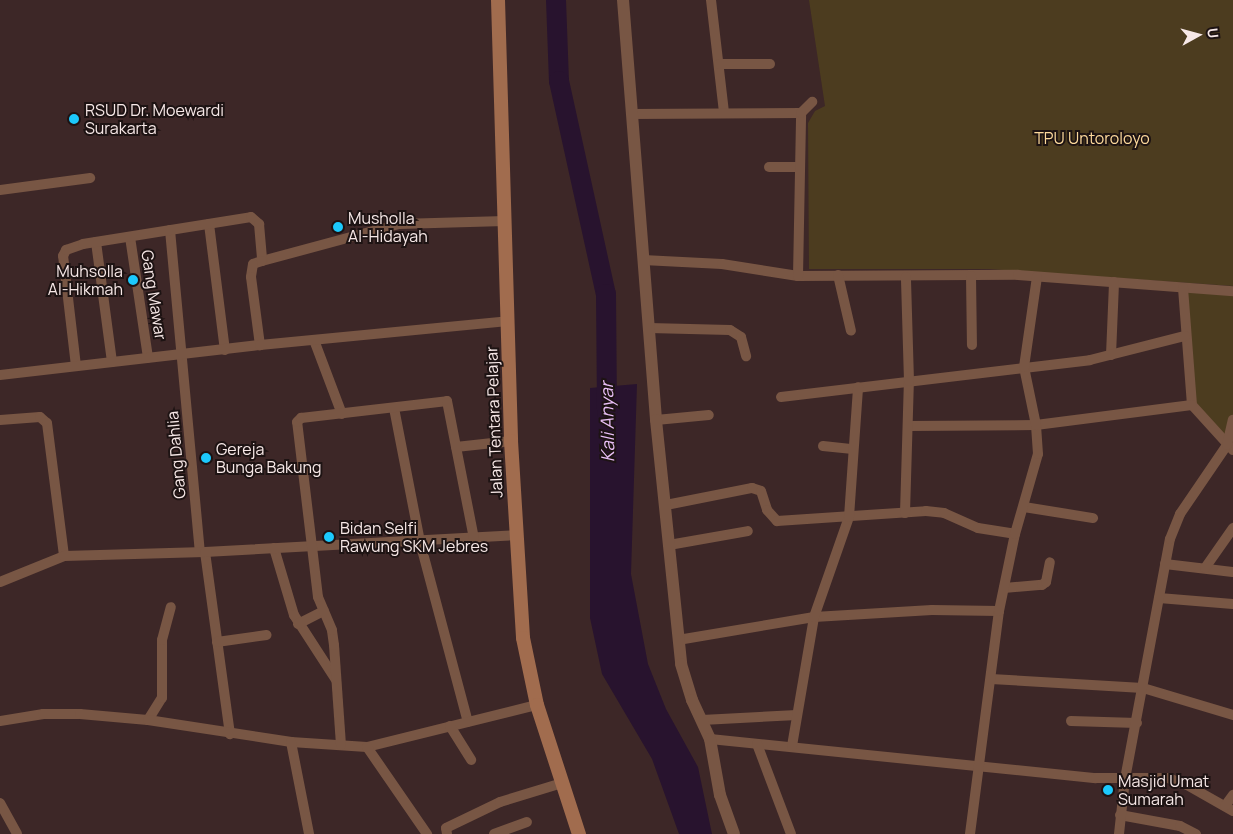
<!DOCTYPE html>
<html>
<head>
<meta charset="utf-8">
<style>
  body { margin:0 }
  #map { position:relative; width:1233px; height:834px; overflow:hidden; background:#3d2727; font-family:Manrope,sans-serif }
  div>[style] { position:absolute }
  .green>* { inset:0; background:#4c3c1f }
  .water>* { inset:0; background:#28132e }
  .river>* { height:20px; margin:-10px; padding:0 10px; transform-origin:10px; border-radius:10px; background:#28132e }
  .minor>* { height:10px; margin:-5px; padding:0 5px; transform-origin:5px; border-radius:5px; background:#785644 }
  .tertiary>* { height:12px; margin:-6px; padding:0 6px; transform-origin:6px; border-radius:6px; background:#785644 }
  .secondary>* { height:14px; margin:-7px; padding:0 7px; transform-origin:7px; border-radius:7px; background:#a16c4e }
  .dots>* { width:14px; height:14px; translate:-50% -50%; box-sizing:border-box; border:2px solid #1d1313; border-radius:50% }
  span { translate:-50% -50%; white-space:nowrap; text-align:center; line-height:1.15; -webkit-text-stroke:4px #1d1313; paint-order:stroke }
  .poi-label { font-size:16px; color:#f7e8e7 }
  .left { translate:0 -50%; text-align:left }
  .right { translate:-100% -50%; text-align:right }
  .park-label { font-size:16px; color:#fcd89b }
  .street-label { font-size:16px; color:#f7e8e7 }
  .water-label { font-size:18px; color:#e9bff7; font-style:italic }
  .north { position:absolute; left:1173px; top:10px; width:50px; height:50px; -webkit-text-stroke:4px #1d1313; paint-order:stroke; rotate:83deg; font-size:14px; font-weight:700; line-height:20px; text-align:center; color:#f7e8e7 }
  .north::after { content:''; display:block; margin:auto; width:18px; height:22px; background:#f7e8e7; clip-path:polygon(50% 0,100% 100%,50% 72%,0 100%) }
</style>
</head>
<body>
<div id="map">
  <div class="green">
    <i style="clip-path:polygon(809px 0,1233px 0,1233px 286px,989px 269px,809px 269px,808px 123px,815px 111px,825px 106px)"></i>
    <i style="clip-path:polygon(1185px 292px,1233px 295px,1233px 444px,1195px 406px)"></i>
  </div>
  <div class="water">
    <i style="clip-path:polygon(637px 384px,631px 574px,648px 664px,666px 709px,698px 767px,712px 834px,679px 834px,652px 759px,602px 674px,590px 618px,590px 388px)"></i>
  </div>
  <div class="river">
    <i style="left:556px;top:0;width:81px;rotate:87.9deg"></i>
    <i style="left:559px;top:81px;width:218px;rotate:77.6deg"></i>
    <i style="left:606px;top:294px;width:119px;rotate:89.5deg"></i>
  </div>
  <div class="minor">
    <i style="left:711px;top:0;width:113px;rotate:83.4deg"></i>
    <i style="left:719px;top:64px;width:51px"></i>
    <i style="left:632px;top:114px;width:169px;rotate:-0.3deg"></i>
    <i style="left:769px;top:167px;width:29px"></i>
    <i style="left:0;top:190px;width:91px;rotate:-7.6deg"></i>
    <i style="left:209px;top:224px;width:127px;rotate:82.8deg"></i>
    <i style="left:170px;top:230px;width:323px;rotate:84.7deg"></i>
    <i style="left:130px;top:237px;width:122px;rotate:81.5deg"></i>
    <i style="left:96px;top:242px;width:121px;rotate:82.4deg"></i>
    <i style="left:643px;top:260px;width:79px;rotate:2.9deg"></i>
    <i style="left:722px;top:264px;width:77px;rotate:9deg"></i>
    <i style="left:798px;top:276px;width:220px;rotate:-0.3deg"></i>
    <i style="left:1018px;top:275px;width:216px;rotate:4.3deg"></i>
    <i style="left:262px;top:261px;width:142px;rotate:-15.1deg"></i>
    <i style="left:399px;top:224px;width:106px;rotate:-1.6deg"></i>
    <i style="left:838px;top:275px;width:57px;rotate:76.9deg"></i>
    <i style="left:798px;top:276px;width:163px;rotate:-88.9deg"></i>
    <i style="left:801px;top:113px;width:16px;rotate:-45deg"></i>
    <i style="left:971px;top:276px;width:69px;rotate:89.2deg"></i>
    <i style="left:1183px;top:288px;width:117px;rotate:85.6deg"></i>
    <i style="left:1192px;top:405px;width:61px;rotate:47.7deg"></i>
    <i style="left:649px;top:328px;width:81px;rotate:1.4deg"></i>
    <i style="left:730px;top:330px;width:13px;rotate:32deg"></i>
    <i style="left:741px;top:337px;width:20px;rotate:75deg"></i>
    <i style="left:314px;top:340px;width:79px;rotate:69.3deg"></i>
    <i style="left:1111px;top:355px;width:73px;rotate:-87.6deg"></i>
    <i style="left:76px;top:366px;width:111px;rotate:-96.7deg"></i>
    <i style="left:63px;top:256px;width:7px;rotate:-63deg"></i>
    <i style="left:66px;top:250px;width:18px;rotate:-19deg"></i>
    <i style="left:83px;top:244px;width:170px;rotate:-9.1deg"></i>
    <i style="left:251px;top:217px;width:11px;rotate:41deg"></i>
    <i style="left:259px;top:224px;width:37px;rotate:85deg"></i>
    <i style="left:262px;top:261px;width:9px;rotate:162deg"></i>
    <i style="left:253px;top:264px;width:13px;rotate:99deg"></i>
    <i style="left:251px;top:277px;width:69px;rotate:82.5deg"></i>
    <i style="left:0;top:375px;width:262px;rotate:-6.6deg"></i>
    <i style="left:260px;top:345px;width:249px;rotate:-5.5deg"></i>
    <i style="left:781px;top:397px;width:311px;rotate:-6.8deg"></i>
    <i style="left:1090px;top:360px;width:98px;rotate:-14.2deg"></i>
    <i style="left:394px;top:408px;width:136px;rotate:79deg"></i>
    <i style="left:420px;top:542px;width:186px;rotate:75.1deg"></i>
    <i style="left:0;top:420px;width:40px;rotate:-4.3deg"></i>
    <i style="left:40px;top:417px;width:9px;rotate:41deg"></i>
    <i style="left:47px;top:423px;width:134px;rotate:82.7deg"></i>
    <i style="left:656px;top:420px;width:53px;rotate:-5.4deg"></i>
    <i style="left:908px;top:426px;width:128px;rotate:-0.4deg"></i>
    <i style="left:1036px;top:425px;width:157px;rotate:-7.3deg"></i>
    <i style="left:823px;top:446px;width:30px;rotate:6deg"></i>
    <i style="left:456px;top:447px;width:55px;rotate:-6.2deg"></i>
    <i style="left:666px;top:505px;width:88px;rotate:-11.2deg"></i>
    <i style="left:752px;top:488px;width:9px;rotate:18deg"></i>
    <i style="left:761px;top:491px;width:20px;rotate:72deg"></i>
    <i style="left:767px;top:510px;width:15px;rotate:48deg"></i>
    <i style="left:777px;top:521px;width:149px;rotate:-3.8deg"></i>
    <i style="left:926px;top:511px;width:18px;rotate:6deg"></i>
    <i style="left:944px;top:513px;width:37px;rotate:24deg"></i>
    <i style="left:978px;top:528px;width:37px;rotate:9deg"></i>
    <i style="left:1024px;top:507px;width:70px;rotate:9.1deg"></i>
    <i style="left:905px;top:513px;width:132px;rotate:-88.3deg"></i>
    <i style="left:909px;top:381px;width:104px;rotate:-91.7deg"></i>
    <i style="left:669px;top:545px;width:80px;rotate:-10deg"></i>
    <i style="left:274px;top:548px;width:70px;rotate:73.4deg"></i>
    <i style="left:294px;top:615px;width:77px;rotate:57.1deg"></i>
    <i style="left:205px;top:552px;width:184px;rotate:82.2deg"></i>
    <i style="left:1165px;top:564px;width:68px;rotate:6.7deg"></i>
    <i style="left:1205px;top:568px;width:49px;rotate:-55deg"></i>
    <i style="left:0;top:582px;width:69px;rotate:-22.1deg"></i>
    <i style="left:64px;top:556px;width:141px;rotate:-1.6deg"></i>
    <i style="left:205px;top:552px;width:310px;rotate:-3.1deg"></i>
    <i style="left:1004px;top:588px;width:38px;rotate:-5deg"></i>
    <i style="left:1042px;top:585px;width:5px;rotate:-37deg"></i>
    <i style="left:1046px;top:582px;width:20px;rotate:-79deg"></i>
    <i style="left:1159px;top:598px;width:74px;rotate:4.6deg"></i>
    <i style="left:298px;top:624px;width:29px;rotate:-27deg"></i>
    <i style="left:678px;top:640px;width:138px;rotate:-9.6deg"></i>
    <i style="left:814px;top:617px;width:118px;rotate:-3.4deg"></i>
    <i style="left:932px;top:610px;width:67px;rotate:0.9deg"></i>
    <i style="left:217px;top:642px;width:50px;rotate:-8deg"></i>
    <i style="left:991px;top:679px;width:152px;rotate:3.4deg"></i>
    <i style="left:1143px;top:688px;width:94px;rotate:16.7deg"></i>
    <i style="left:148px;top:720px;width:26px;rotate:-58deg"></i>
    <i style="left:162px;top:698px;width:58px;rotate:-90deg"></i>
    <i style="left:162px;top:640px;width:34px;rotate:-75deg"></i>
    <i style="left:702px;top:720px;width:95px;rotate:-3deg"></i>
    <i style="left:0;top:721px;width:44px;rotate:-9.2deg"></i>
    <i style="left:43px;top:714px;width:37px"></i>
    <i style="left:80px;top:714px;width:68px;rotate:5deg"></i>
    <i style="left:148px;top:720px;width:145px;rotate:8.7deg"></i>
    <i style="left:291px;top:742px;width:76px;rotate:3.8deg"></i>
    <i style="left:367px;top:747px;width:175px;rotate:-13.9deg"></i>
    <i style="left:1071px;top:721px;width:66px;rotate:1.7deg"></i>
    <i style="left:450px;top:726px;width:40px;rotate:58deg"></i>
    <i style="left:710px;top:739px;width:388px;rotate:5.8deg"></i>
    <i style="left:1096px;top:778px;width:72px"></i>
    <i style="left:1168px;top:778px;width:20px;rotate:20deg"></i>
    <i style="left:1187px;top:785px;width:53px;rotate:29.5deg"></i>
    <i style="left:291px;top:742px;width:94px;rotate:78.9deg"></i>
    <i style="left:757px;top:744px;width:96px;rotate:69.3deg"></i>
    <i style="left:341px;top:745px;width:100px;rotate:-94deg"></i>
    <i style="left:334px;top:645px;width:15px;rotate:-98deg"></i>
    <i style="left:332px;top:630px;width:36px;rotate:-113deg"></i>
    <i style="left:318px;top:597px;width:176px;rotate:-96.8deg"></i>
    <i style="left:297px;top:422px;width:6px;rotate:-45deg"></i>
    <i style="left:301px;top:418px;width:147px;rotate:-6.6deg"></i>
    <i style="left:447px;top:401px;width:140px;rotate:78.9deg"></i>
    <i style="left:792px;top:746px;width:131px;rotate:-80.3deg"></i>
    <i style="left:814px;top:617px;width:106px;rotate:-70.7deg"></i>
    <i style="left:849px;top:517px;width:130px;rotate:-86deg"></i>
    <i style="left:367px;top:747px;width:106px;rotate:55.4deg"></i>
    <i style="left:0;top:803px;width:35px;rotate:61deg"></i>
    <i style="left:1225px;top:806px;width:14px;rotate:-54deg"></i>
    <i style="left:1120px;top:815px;width:61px;rotate:10.4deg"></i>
    <i style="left:1180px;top:826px;width:18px;rotate:27deg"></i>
    <i style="left:447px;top:834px;width:6px;rotate:-99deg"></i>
    <i style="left:446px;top:828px;width:60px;rotate:-25.7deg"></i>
    <i style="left:500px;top:802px;width:65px;rotate:-17deg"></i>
    <i style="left:494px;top:834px;width:35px;rotate:-20deg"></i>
    <i style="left:970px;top:834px;width:225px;rotate:-82.6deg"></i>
    <i style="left:999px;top:611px;width:79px;rotate:-78.3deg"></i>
    <i style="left:1015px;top:534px;width:83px;rotate:-74deg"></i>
    <i style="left:1038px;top:454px;width:29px;rotate:-94deg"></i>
    <i style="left:1036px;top:425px;width:59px;rotate:-101.7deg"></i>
    <i style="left:1024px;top:367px;width:91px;rotate:-81.8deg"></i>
    <i style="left:1119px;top:834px;width:55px;rotate:-83.8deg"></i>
    <i style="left:1125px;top:779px;width:244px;rotate:-79.4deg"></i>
    <i style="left:1170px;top:539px;width:27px;rotate:-68deg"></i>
    <i style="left:1180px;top:514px;width:83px;rotate:-55.7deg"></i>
    <i style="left:1227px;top:445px;width:26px;rotate:-77deg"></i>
  </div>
  <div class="tertiary">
    <i style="left:623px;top:0;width:421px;rotate:85.5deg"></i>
    <i style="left:656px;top:420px;width:245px;rotate:84.1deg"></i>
    <i style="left:681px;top:664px;width:38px;rotate:73deg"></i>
    <i style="left:692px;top:700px;width:43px;rotate:65.2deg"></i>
    <i style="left:710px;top:739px;width:57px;rotate:79.9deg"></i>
    <i style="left:720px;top:795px;width:41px;rotate:70.3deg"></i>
  </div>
  <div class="secondary">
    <i style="left:498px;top:0;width:441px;rotate:88.3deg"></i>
    <i style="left:511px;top:441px;width:197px;rotate:86.5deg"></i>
    <i style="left:523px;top:638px;width:68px;rotate:78.2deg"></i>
    <i style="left:537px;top:705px;width:136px;rotate:72deg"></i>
  </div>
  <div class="dots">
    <i style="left:74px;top:119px;background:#1cc9fc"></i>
    <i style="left:338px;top:227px;background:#1cc9fc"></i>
    <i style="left:133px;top:280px;background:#1cc9fc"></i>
    <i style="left:206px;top:458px;background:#1cc9fc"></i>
    <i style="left:329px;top:537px;background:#1cc9fc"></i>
    <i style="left:1108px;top:790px;background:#1cc9fc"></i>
  </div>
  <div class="poi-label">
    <span class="left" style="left:85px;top:119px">RSUD Dr. Moewardi<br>Surakarta</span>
    <span class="left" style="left:348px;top:227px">Musholla<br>Al-Hidayah</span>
    <span class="right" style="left:123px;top:280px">Muhsolla<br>Al-Hikmah</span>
    <span class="left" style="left:216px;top:458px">Gereja<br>Bunga Bakung</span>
    <span class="left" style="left:340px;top:537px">Bidan Selfi<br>Rawung SKM Jebres</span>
    <span class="left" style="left:1118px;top:790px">Masjid Umat<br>Sumarah</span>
  </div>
  <div class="park-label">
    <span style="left:1092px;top:138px">TPU Untoroloyo</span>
  </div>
  <div class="street-label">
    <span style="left:154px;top:295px;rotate:81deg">Gang Mawar</span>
    <span style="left:494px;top:422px;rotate:-92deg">Jalan Tentara Pelajar</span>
    <span style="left:176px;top:455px;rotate:-95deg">Gang Dahlia</span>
  </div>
  <div class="water-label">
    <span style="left:607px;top:422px;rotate:-91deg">Kali Anyar</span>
  </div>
  <div class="north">U</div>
</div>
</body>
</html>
